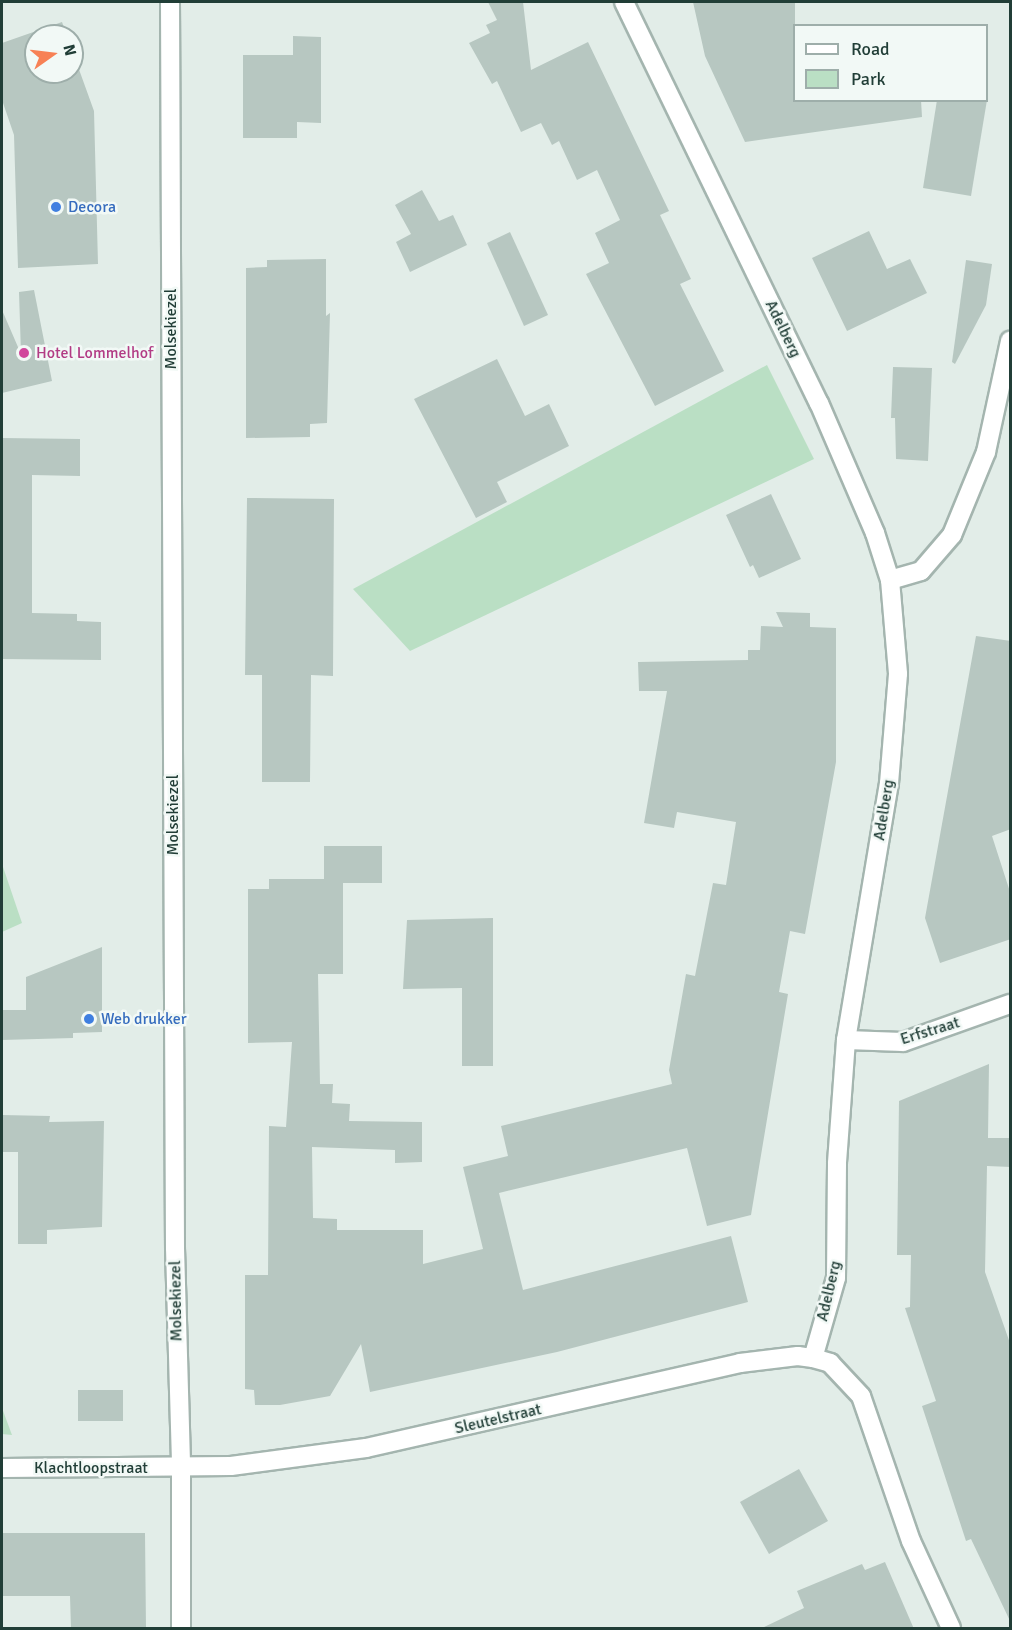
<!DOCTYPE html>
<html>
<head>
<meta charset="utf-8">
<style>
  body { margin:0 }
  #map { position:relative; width:1012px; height:1630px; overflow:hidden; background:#e2ede8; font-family:Signika,sans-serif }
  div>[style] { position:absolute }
  .green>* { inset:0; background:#badfc4 }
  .building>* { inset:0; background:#b7c7c1 }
  .roads { filter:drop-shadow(2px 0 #a4b5af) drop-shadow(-2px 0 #a4b5af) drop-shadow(0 2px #a4b5af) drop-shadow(0 -2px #a4b5af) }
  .minor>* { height:18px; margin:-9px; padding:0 9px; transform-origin:9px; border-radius:9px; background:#fff }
  .secondary>* { height:18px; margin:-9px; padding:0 9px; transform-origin:9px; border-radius:9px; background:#fff }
  .dots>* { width:16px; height:16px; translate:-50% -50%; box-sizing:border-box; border:3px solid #f2f9f6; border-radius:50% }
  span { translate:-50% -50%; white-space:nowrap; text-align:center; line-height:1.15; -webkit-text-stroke:5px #f2f9f6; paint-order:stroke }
  .shop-label { font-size:16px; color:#366cbe }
  .left { translate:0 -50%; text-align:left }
  .street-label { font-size:16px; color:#213e37 }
  .hotel-label { font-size:16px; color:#b23c85 }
  .frame { position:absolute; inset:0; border:3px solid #213e37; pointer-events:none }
  .legend { position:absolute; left:793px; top:24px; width:195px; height:78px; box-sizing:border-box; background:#f2f9f6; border:2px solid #9eaeaa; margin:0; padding:8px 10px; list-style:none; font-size:18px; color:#213e37 }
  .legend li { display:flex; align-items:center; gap:12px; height:30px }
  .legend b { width:30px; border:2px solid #9eaeaa }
  .north { position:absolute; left:24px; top:24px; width:60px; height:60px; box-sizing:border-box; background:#f2f9f6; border:2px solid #9eaeaa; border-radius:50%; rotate:76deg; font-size:16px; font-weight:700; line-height:24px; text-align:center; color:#213e37 }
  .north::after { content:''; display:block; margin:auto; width:21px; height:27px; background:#f78155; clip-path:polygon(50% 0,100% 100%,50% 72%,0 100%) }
</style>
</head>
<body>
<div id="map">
  <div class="green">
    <i style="clip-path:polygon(767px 365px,814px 459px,410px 651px,353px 589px)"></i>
    <i style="clip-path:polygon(2px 864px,22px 923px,2px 932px)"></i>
    <i style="clip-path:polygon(2px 1408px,12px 1435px,2px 1434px)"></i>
  </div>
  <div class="building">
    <i style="clip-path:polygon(488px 2px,523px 2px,531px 70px,588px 42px,669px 211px,660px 215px,691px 279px,680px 284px,724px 371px,655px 406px,586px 274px,609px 263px,595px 233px,620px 220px,597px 170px,577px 180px,559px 141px,552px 145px,541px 123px,521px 132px,497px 81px,492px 84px,469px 43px,490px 33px,486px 25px,497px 20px)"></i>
    <i style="clip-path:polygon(693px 2px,795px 2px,795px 100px,921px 100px,922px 117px,745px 142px,705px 56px)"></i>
    <i style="clip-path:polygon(62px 22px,67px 36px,36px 36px,36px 72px,72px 72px,72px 50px,94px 111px,98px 264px,18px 268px,14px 135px,2px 100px,2px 43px)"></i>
    <i style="clip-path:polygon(293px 36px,321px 37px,321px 123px,297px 122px,297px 138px,243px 138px,243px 55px,293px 55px)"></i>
    <i style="clip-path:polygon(937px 100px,987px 100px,971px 196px,923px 188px)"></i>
    <i style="clip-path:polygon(422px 190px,439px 221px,453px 215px,467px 245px,410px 272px,396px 242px,411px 234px,395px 205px)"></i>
    <i style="clip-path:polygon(869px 231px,887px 269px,910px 259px,927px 293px,847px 331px,812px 258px)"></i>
    <i style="clip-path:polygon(510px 232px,548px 315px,524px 326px,487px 243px)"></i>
    <i style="clip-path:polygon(326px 259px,326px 316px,330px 313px,327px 423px,310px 424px,310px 437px,246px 438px,246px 268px,267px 267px,267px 260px)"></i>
    <i style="clip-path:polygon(966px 260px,992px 264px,986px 305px,955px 364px,952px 362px)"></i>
    <i style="clip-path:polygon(34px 290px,52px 381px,2px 393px,2px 310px,21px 354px,19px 292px)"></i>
    <i style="clip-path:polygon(497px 359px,525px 416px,549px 404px,569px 446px,497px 482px,507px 502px,476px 518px,414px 399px)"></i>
    <i style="clip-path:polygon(893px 367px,932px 368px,928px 461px,896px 459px,895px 418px,891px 418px)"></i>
    <i style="clip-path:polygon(2px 438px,80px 439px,80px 476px,32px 475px,32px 613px,77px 614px,77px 621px,101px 622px,101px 660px,2px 659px)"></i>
    <i style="clip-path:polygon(771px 494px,801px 559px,759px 578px,753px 565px,750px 567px,726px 515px)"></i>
    <i style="clip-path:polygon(247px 498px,334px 499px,333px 676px,311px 675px,310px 782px,262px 782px,262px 675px,245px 675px)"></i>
    <i style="clip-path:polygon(776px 612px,810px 613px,810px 627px,836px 628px,836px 762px,805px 934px,790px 931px,779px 992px,788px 994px,751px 1215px,707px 1226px,687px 1148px,499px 1193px,523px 1290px,731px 1236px,748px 1302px,557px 1352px,370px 1392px,361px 1344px,330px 1396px,280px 1405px,255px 1405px,254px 1390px,245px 1389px,245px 1275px,268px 1275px,269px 1126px,286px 1127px,292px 1042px,248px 1043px,248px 889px,269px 889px,269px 879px,324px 879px,324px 846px,382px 846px,382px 883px,343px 883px,343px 974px,318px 974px,320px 1084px,333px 1084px,332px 1103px,350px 1104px,349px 1121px,422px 1122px,422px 1162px,395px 1163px,395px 1150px,312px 1147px,313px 1218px,337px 1219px,337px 1230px,423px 1230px,423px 1264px,483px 1249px,463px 1167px,508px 1156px,501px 1126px,672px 1084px,669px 1070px,686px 974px,695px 976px,713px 883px,726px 885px,736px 822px,677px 812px,674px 828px,644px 823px,667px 691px,639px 691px,638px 662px,748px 660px,748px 650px,760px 650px,761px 626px,783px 627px)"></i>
    <i style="clip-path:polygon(976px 636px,1011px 641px,1011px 829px,992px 836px,1011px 895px,1011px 939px,940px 963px,925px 918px)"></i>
    <i style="clip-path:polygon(493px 918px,493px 1066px,462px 1066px,462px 988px,403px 989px,407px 920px)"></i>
    <i style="clip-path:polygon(102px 947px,102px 1032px,73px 1033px,73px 1038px,2px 1040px,2px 1010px,26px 1010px,26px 977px)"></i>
    <i style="clip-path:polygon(989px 1064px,988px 1138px,1011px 1138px,1011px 1167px,987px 1166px,985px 1272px,1011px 1346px,1011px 1623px,971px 1539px,966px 1541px,922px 1406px,936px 1401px,905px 1308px,910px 1307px,911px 1255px,897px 1255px,899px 1101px)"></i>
    <i style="clip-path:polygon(2px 1115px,50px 1116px,49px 1122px,104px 1121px,102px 1227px,47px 1230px,47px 1244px,18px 1244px,18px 1152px,2px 1152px)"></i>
    <i style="clip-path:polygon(78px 1390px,123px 1390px,123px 1421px,78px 1421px)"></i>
    <i style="clip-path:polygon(799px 1469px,828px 1521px,769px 1554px,740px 1502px)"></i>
    <i style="clip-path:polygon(2px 1533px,145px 1533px,146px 1629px,71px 1629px,70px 1596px,2px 1596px)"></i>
    <i style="clip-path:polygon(885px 1562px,914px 1629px,760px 1629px,804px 1608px,797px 1591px,862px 1564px,865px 1570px)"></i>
  </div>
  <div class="roads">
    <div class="minor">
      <i style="left:624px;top:2px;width:446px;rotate:64.1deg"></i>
      <i style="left:819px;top:403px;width:142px;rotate:66.7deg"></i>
      <i style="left:875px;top:533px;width:49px;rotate:72.3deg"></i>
      <i style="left:890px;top:580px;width:94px;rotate:85.1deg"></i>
      <i style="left:898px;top:674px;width:109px;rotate:94.7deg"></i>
      <i style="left:889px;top:783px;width:261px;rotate:99.5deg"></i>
      <i style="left:846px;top:1040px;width:124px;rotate:94.2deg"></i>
      <i style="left:837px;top:1164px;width:114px;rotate:90.5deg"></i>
      <i style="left:836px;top:1278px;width:83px;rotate:106deg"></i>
      <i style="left:890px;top:580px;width:32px;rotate:-16deg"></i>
      <i style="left:921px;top:571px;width:48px;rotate:-49.3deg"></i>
      <i style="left:952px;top:535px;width:90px;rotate:-67.7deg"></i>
      <i style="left:986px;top:452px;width:114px;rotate:-77.8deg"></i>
      <i style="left:846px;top:1040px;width:57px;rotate:2deg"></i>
      <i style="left:903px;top:1042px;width:114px;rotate:-19.6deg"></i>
      <i style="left:181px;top:1469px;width:159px;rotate:90deg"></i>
    </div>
    <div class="secondary">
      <i style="left:170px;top:2px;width:1246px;rotate:89.77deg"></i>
      <i style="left:175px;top:1248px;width:221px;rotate:88.4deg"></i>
      <i style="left:2px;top:1468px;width:229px;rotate:-0.5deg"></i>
      <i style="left:231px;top:1466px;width:136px;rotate:-7.6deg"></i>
      <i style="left:366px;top:1448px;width:384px;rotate:-12.8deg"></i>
      <i style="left:740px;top:1363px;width:58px;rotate:-6.9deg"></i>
      <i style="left:798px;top:1356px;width:15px;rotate:8deg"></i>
      <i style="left:813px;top:1358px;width:18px;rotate:16deg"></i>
      <i style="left:830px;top:1363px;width:45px;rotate:46.8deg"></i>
      <i style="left:861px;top:1396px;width:153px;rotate:71deg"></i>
      <i style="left:911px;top:1541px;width:96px;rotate:65.3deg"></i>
    </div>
  </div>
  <div class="dots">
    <i style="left:56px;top:207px;background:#3f7fe0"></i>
    <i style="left:24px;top:353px;background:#d1479c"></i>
    <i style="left:89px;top:1019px;background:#3f7fe0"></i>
  </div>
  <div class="shop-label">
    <span class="left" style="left:68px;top:207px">Decora</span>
    <span class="left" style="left:101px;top:1019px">Web drukker</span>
  </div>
  <div class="street-label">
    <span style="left:171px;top:329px;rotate:-90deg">Molsekiezel</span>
    <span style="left:783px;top:329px;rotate:64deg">Adelberg</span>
    <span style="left:884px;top:810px;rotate:-81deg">Adelberg</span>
    <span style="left:173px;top:815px;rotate:-90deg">Molsekiezel</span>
    <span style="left:930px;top:1031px;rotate:-17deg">Erfstraat</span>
    <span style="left:829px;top:1291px;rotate:-77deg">Adelberg</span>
    <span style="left:176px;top:1301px;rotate:-91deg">Molsekiezel</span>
    <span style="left:498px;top:1419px;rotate:-13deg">Sleutelstraat</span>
    <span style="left:91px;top:1468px">Klachtloopstraat</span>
  </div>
  <div class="hotel-label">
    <span class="left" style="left:36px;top:353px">Hotel Lommelhof</span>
  </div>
  <div class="frame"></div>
  <ul class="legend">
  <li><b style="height:8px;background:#fff"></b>Road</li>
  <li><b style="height:16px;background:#badfc4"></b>Park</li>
  </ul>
  <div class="north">N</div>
</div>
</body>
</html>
